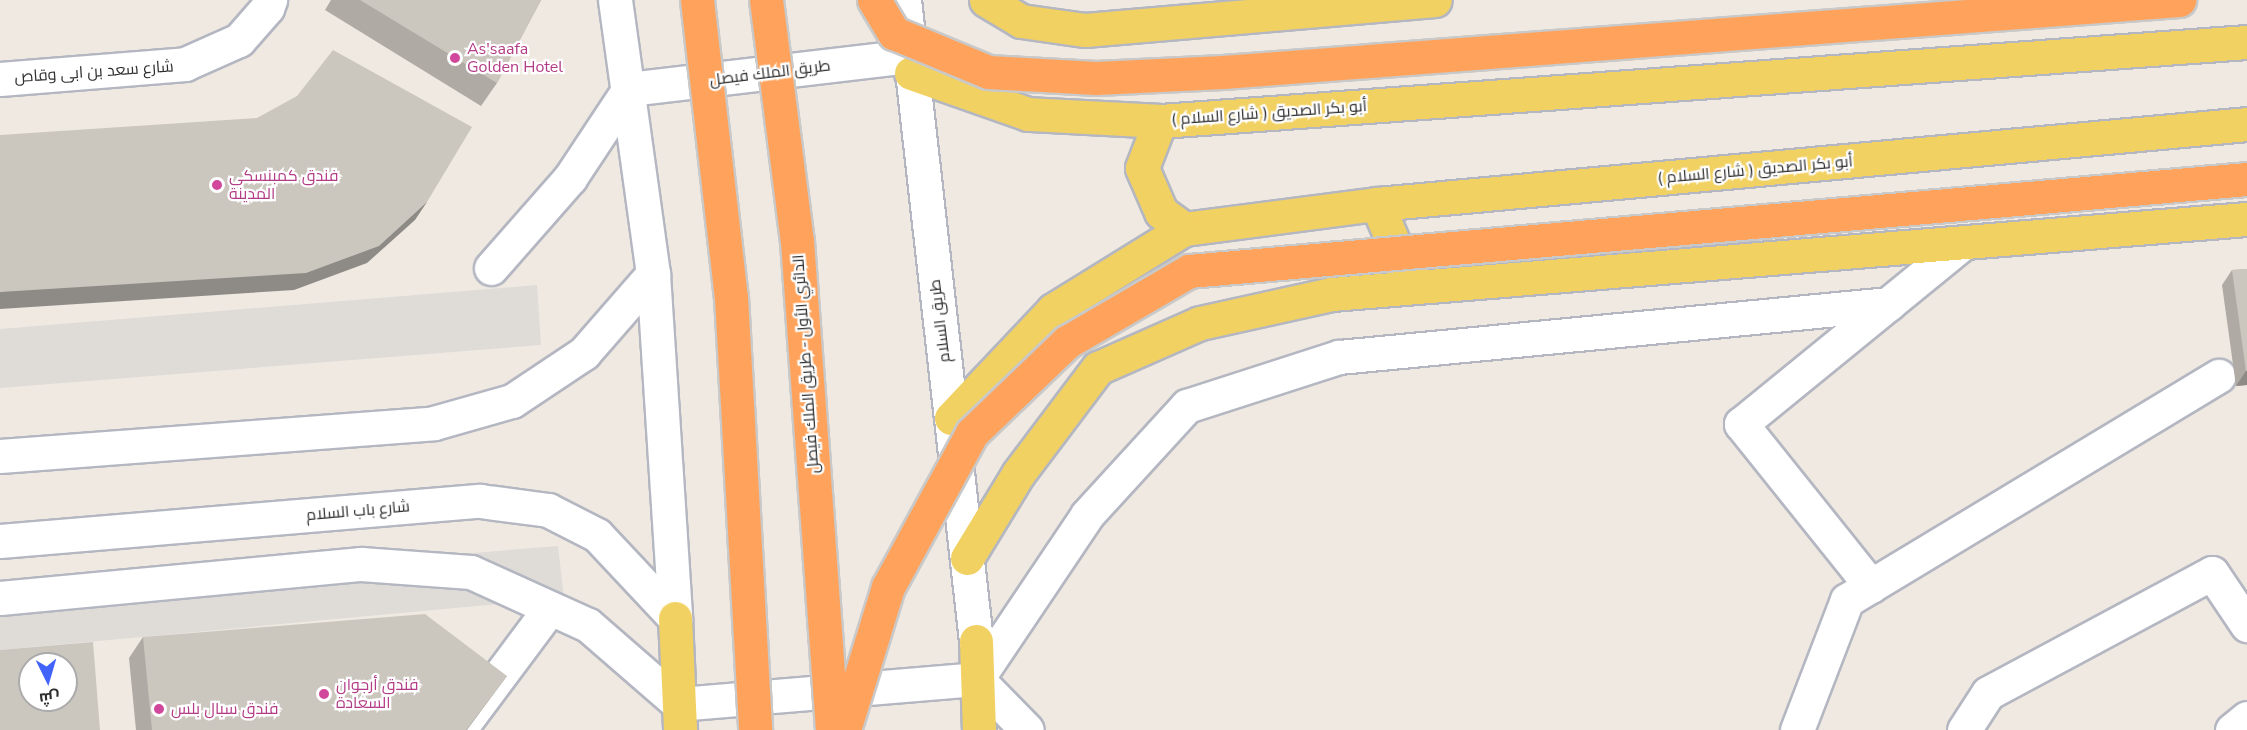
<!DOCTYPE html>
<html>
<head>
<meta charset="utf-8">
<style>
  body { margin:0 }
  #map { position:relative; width:2247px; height:730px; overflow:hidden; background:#efe9e1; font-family:"Nunito Sans",Cairo,sans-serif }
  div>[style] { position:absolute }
  .plaza>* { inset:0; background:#dfdcd8 }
  .roads { filter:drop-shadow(2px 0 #b4b7c1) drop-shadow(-2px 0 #b4b7c1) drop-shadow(0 2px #b4b7c1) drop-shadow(0 -2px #b4b7c1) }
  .minor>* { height:33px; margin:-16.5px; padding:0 16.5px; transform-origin:16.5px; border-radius:16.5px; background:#fff }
  .major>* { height:33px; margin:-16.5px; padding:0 16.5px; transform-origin:16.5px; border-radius:16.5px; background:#f2d163 }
  .bridges { filter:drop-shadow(2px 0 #c9c9c9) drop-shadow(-2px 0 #c9c9c9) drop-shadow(0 2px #c9c9c9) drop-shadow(0 -2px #c9c9c9) }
  .highway-bridge>* { height:33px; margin:-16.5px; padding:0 16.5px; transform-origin:16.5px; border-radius:16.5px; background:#ffa35c }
  .wall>* { inset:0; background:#afaba4 }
  .shaded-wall>* { inset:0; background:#8e8b86 }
  .building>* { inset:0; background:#cbc7bf }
  .dots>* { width:16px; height:16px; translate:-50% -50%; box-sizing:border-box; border:3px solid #fff; border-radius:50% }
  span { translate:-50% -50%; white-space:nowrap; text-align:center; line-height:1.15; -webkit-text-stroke:4.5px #fff; paint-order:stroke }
  .hotel-label { font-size:16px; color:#b23c85 }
  .left { translate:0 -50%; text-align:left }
  .street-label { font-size:16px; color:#2e2e2e }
  .north { position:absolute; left:18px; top:652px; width:60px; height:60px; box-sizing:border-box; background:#fff; border:2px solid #ababab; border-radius:50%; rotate:175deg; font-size:16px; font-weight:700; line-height:24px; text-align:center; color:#2e2e2e }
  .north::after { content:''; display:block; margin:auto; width:21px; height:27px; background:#4264fb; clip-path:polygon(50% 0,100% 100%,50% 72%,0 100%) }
</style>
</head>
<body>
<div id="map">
  <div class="plaza">
    <i style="clip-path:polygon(537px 285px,541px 345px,0 388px,0 329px)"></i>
    <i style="clip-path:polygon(558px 546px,564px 598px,0 650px,0 592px)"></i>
  </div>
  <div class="roads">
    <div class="minor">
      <i style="left:615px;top:0;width:277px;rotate:82.1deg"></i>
      <i style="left:653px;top:274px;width:345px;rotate:86.3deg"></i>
      <i style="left:904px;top:0;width:645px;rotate:83.59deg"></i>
      <i style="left:0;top:79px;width:186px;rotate:-4.6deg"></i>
      <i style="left:185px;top:64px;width:59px;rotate:-24deg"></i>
      <i style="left:239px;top:40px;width:43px;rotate:-48.8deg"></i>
      <i style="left:267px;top:8px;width:9px;rotate:-69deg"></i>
      <i style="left:629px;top:89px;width:283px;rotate:-6.7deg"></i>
      <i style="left:491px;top:268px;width:120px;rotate:-48.7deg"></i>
      <i style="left:570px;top:178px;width:107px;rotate:-56.5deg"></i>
      <i style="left:0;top:456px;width:435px;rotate:-4.3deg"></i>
      <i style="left:434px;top:423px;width:81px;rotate:-15.8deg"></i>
      <i style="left:512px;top:401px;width:87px;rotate:-33.7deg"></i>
      <i style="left:584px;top:353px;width:105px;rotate:-48.9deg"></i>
      <i style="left:0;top:541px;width:482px;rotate:-4.8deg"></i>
      <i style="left:480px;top:501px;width:69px;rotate:7.5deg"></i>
      <i style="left:548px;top:510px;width:55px;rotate:27deg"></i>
      <i style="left:597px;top:535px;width:114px;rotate:46.8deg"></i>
      <i style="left:1871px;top:586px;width:208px;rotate:-128.7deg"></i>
      <i style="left:1741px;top:424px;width:288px;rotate:-39.2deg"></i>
      <i style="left:0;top:598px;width:363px;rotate:-5.4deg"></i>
      <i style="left:361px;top:564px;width:110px;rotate:4.2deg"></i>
      <i style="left:471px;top:572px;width:128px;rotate:24.4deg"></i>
      <i style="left:588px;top:625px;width:121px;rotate:41deg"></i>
      <i style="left:679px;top:704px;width:299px;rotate:-4.8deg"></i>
      <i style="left:977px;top:679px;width:197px;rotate:-56.1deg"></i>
      <i style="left:1087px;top:515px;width:148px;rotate:-47.5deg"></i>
      <i style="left:1187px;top:406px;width:160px;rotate:-17.9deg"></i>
      <i style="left:1339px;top:357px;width:552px;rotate:-5.51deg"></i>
      <i style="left:977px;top:679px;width:71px;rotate:45.6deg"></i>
      <i style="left:459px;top:730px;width:152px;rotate:-53.3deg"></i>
      <i style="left:1797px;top:730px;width:139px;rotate:-69deg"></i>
      <i style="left:1847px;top:600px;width:434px;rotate:-31.1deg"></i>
      <i style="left:1964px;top:730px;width:44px;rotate:-57deg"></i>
      <i style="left:1988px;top:693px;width:254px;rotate:-28.2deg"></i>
      <i style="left:2212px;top:573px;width:63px;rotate:56.1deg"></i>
      <i style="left:2232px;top:730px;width:19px;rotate:-39deg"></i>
    </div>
    <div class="major">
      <i style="left:986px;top:0;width:41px;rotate:31deg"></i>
      <i style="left:1021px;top:21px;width:65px;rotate:8deg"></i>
      <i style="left:1085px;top:30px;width:351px;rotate:-4.9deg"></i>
      <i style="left:2247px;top:42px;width:1090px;rotate:175.84deg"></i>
      <i style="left:1160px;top:121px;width:50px;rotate:111deg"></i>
      <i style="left:1142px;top:168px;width:48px;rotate:66.6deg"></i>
      <i style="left:1161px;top:212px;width:29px;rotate:36deg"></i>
      <i style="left:1184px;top:229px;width:195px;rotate:-7.4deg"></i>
      <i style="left:1377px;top:204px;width:874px;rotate:-5.25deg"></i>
      <i style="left:911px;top:73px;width:124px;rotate:19.3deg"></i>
      <i style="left:1028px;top:114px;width:132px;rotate:3deg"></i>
      <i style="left:1377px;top:204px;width:79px;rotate:67deg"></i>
      <i style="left:951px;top:418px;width:149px;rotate:-46.6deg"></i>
      <i style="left:1053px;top:310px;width:154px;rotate:-31.7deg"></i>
      <i style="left:967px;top:558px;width:98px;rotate:-58.7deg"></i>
      <i style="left:1018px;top:474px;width:133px;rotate:-53deg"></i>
      <i style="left:1098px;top:368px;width:111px;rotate:-23.8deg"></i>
      <i style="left:1200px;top:323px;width:135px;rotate:-12.4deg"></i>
      <i style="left:1332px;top:294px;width:918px;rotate:-4.69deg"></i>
      <i style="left:675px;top:618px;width:112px;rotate:87.4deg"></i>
      <i style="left:976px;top:641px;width:89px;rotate:88.1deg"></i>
    </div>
  </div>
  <div class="bridges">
    <div class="highway-bridge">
      <i style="left:697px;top:0;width:299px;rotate:83.5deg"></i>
      <i style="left:731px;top:297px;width:434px;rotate:86.8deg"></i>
      <i style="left:766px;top:0;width:243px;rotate:82.7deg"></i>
      <i style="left:797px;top:241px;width:490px;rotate:85.9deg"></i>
      <i style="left:874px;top:0;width:39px;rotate:59deg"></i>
      <i style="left:894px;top:33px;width:102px;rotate:22.5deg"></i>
      <i style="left:988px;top:72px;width:108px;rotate:3.2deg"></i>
      <i style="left:1096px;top:78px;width:127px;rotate:-2.7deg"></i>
      <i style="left:1223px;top:72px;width:959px;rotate:-4.31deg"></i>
      <i style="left:844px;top:730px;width:150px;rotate:-72.9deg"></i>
      <i style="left:888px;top:587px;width:175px;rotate:-61.4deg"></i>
      <i style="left:972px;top:433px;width:132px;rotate:-43.8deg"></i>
      <i style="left:1067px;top:342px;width:141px;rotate:-30.2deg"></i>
      <i style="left:1189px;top:271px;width:1062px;rotate:-4.97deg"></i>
    </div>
  </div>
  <div class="wall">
    <i style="clip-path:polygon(331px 0,541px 0,497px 83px,481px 106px,325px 10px)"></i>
    <i style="clip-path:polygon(2247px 269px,2247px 385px,2236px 386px,2222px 285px,2232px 270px)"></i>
    <i style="clip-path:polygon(143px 637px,507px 676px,467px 730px,136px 730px,129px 658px)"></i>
  </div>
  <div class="shaded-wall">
    <i style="clip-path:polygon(427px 202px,415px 220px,367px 263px,294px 290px,0 309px,0 292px)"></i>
    <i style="clip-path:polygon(2246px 371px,2247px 371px,2247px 385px,2236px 386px)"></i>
  </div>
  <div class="building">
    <i style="clip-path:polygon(360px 0,541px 0,497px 83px)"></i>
    <i style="clip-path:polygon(333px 50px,472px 127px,427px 202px,379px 246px,306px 273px,0 292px,0 135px,257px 118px,297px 96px)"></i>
    <i style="clip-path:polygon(2247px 269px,2247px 371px,2246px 371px,2232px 270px)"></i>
    <i style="clip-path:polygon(425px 614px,507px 676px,466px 730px,152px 730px,143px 637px)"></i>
    <i style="clip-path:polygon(evenodd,93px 642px,100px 730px,0 730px,0 650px,93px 642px,30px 664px,66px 664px,66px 700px,30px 700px,30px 664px)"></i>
  </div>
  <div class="dots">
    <i style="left:455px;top:58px;background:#d1479c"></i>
    <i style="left:217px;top:185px;background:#d1479c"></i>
    <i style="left:324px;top:694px;background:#d1479c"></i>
    <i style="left:159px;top:709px;background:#d1479c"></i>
  </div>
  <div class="hotel-label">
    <span class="left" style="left:467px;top:58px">As'saafa<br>Golden Hotel</span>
    <span class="left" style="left:229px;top:185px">فندق كمبنسكي<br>المدينة</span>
    <span class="left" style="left:336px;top:694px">فندق أرجوان<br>السعادة</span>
    <span class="left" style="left:171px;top:709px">فندق سبال بلس</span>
  </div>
  <div class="street-label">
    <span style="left:94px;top:72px;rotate:-4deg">شارع سعد بن ابى وقاص</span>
    <span style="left:770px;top:73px;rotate:-7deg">طريق الملك فيصل</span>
    <span style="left:1269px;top:113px;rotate:-4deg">( شارع السلام ) أبو بكر الصديق</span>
    <span style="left:1755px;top:170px;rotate:-5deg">( شارع السلام ) أبو بكر الصديق</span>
    <span style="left:940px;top:321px;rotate:-97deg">طريق السلام</span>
    <span style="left:806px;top:364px;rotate:-94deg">الدائري الأول - طريق الملك فيصل</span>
    <span style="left:358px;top:511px;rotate:-5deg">شارع باب السلام</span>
  </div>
  <div class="north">ش</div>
</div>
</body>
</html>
